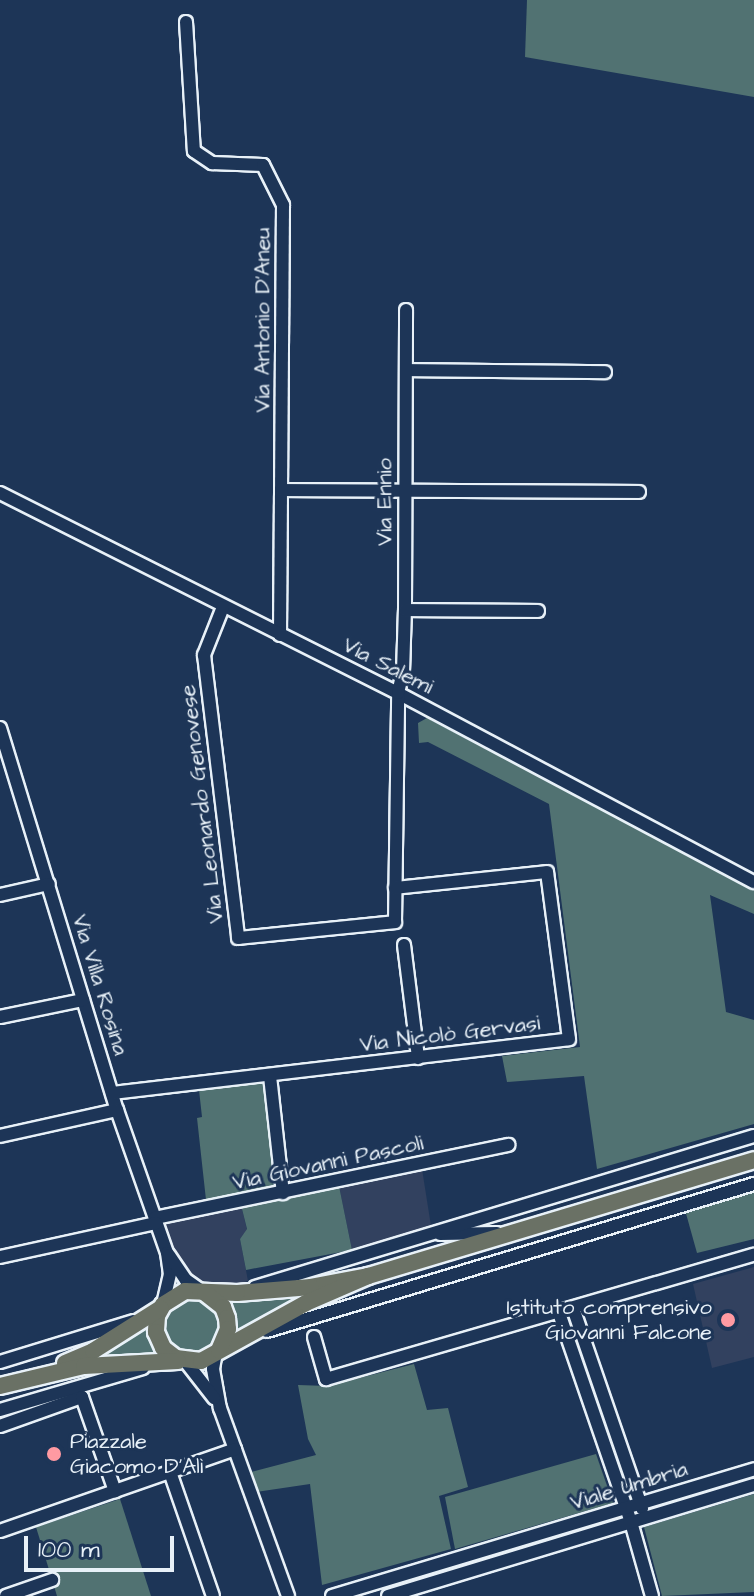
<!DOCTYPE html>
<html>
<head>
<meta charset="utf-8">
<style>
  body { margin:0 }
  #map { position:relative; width:754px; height:1596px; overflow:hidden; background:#1d3557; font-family:"Architects Daughter",sans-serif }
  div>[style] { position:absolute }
  .built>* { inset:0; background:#32415f }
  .green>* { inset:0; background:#517272 }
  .round { border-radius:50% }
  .roads { filter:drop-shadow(2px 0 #e8f1f8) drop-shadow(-2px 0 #e8f1f8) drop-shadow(0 2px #e8f1f8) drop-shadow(0 -2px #e8f1f8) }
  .minor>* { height:12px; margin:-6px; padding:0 6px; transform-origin:6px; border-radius:6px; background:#1d3557 }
  .major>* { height:16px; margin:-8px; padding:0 8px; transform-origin:8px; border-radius:8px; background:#6a7165 }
  .dots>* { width:22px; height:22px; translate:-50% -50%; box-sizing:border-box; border:4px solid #1d3557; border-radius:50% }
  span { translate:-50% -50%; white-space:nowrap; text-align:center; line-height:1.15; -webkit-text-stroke:6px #1d3557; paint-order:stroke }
  .street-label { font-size:22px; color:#e8f1f8 }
  .poi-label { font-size:22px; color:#e8f1f8 }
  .right { translate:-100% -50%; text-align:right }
  .left { translate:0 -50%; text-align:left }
  .scale { position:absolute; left:24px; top:1536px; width:150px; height:36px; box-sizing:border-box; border:4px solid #e8f1f8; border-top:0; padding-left:10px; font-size:24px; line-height:28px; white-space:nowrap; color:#e8f1f8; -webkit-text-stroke:6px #1d3557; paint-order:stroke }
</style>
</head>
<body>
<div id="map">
  <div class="built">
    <i style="clip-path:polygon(422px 1169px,431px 1226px,352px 1250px,339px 1186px)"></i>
    <i style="clip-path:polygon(241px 1205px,247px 1230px,240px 1239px,248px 1281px,235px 1286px,204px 1283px,189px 1275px,177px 1260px,162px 1222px)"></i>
    <i style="clip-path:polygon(754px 1267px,754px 1357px,712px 1368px,693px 1284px)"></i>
  </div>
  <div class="green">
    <i style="clip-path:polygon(527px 0,754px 0,754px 97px,525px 57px)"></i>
    <i style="clip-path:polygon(427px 718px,754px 889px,754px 914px,710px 895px,726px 1012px,754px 1020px,754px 1124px,597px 1169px,584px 1076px,507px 1082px,502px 1056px,580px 1047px,549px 804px,428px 742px,419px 743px,418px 723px)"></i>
    <i style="clip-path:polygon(266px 1082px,279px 1187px,206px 1200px,197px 1118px,202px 1117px,199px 1090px)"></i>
    <i style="clip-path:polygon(339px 1186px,352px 1250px,246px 1270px,240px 1239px,247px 1229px,241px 1205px)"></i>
    <i style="clip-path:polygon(754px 1190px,754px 1239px,697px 1253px,685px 1210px)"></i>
    <i style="clip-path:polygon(316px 1291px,237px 1330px,230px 1301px)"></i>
    <i class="round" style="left:163px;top:1297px;width:58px;height:58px"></i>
    <i style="clip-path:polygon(146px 1328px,159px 1355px,92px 1359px,138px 1330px)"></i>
    <i style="clip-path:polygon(414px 1364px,427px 1410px,448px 1408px,468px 1487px,439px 1496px,451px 1549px,322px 1585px,310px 1484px,256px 1492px,251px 1472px,316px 1455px,308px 1439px,298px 1385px,328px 1386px)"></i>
    <i style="clip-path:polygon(596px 1454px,613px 1503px,455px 1549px,445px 1497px)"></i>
    <i style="clip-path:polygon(754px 1494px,754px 1592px,662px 1596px,644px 1527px)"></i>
    <i style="clip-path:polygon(120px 1499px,151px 1596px,57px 1596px,36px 1527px)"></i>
  </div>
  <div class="roads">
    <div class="minor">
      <i style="left:186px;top:22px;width:129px;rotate:86.5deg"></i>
      <i style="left:194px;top:151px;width:22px;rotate:34deg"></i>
      <i style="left:212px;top:163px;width:51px;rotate:2.2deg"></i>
      <i style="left:263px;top:165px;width:45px;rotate:63.4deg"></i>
      <i style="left:283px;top:205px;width:430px;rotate:90.4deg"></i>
      <i style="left:406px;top:370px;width:199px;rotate:0.6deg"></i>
      <i style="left:282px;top:490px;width:357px;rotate:0.3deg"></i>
      <i style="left:0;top:493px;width:445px;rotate:26.7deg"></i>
      <i style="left:398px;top:693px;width:403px;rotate:28deg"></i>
      <i style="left:223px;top:607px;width:52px;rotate:111.6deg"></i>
      <i style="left:204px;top:655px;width:285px;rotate:83.1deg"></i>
      <i style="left:238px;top:938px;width:158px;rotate:-5.8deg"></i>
      <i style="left:395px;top:922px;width:229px;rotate:-89.2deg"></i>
      <i style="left:398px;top:693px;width:22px;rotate:-77deg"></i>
      <i style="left:403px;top:672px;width:62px;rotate:-88.2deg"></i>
      <i style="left:405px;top:610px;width:300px;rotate:-89.8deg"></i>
      <i style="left:405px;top:610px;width:133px;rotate:0.4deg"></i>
      <i style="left:0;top:728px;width:400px;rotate:73deg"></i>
      <i style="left:117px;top:1110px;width:151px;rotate:70.7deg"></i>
      <i style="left:167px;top:1253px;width:21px;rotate:82deg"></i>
      <i style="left:170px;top:1274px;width:32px;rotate:103deg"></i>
      <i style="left:0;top:895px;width:50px;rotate:-12.7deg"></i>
      <i style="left:404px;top:945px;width:114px;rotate:82.9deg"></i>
      <i style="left:0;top:1017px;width:85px;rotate:-11.6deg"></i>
      <i style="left:270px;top:1076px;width:118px;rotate:83.7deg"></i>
      <i style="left:112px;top:1093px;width:460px;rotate:-6.7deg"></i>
      <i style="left:569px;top:1039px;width:168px;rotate:-97.5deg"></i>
      <i style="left:547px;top:872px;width:153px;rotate:174deg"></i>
      <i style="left:0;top:1136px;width:120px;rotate:-12.5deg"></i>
      <i style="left:155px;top:1218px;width:361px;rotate:-11.7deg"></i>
      <i style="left:440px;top:1234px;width:57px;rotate:-1deg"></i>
      <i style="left:169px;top:1255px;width:30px;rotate:56deg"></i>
      <i style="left:186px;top:1280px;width:19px;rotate:35deg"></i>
      <i style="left:0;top:1257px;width:160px;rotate:-12.3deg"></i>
      <i style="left:255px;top:1287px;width:521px;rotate:-16.84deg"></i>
      <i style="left:573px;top:1308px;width:212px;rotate:71deg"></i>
      <i style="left:559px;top:1313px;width:221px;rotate:71deg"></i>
      <i style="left:631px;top:1522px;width:77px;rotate:74.2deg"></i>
      <i style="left:267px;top:1331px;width:509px;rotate:-16.8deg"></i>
      <i style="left:314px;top:1337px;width:44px;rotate:74.1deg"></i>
      <i style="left:326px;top:1379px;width:446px;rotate:-16.2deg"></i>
      <i style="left:216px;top:1352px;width:17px;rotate:100deg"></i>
      <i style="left:213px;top:1369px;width:40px;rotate:80deg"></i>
      <i style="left:220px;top:1408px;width:200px;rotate:70.1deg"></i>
      <i style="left:0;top:1362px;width:139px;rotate:-17.1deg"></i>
      <i style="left:186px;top:1362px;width:46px;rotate:52.1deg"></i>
      <i style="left:0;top:1410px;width:149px;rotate:-16.4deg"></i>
      <i style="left:0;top:1426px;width:87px;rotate:-19.5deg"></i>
      <i style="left:82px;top:1397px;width:100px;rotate:70.7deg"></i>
      <i style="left:170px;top:1472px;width:131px;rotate:70.9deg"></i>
      <i style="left:0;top:1531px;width:249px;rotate:-19.2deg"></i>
      <i style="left:6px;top:1596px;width:49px;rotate:-19.2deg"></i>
      <i style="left:332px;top:1596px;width:441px;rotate:-16.7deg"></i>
      <i style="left:388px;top:1596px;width:382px;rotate:-16.9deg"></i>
    </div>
    <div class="major">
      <i style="left:368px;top:1276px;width:58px;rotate:169.1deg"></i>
      <i style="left:311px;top:1287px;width:74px;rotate:175.4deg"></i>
      <i style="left:237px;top:1293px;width:52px;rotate:-177.8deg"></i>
      <i style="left:185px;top:1291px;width:26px;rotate:148deg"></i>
      <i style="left:163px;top:1305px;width:13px;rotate:119deg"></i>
      <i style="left:157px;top:1316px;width:16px;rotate:94deg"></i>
      <i style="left:156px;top:1332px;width:17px;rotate:66deg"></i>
      <i style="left:163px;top:1348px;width:16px;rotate:38deg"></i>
      <i style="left:176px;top:1358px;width:25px;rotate:7deg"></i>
      <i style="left:201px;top:1361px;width:120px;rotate:-28.9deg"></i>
      <i style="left:306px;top:1303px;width:68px;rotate:-23.5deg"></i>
      <i style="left:368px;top:1276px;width:403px;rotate:-16.7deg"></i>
      <i style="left:205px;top:1293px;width:23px;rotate:38deg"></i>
      <i style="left:223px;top:1307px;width:12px;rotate:70deg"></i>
      <i style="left:227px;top:1318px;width:11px;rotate:85deg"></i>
      <i style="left:228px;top:1329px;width:23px;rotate:113deg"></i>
      <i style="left:65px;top:1363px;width:30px;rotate:-23deg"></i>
      <i style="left:93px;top:1351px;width:80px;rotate:-32.3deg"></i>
      <i style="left:0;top:1386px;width:86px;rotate:-13.4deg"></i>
      <i style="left:84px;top:1366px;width:94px;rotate:-3deg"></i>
    </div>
  </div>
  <div class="dots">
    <i style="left:728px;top:1320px;background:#ff9aa2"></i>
    <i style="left:54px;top:1454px;background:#ff9aa2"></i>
  </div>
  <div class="street-label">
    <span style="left:263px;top:320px;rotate:-90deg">Via Antonio D'Aneu</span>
    <span style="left:385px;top:502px;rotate:-90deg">Via Ennio</span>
    <span style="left:388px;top:666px;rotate:27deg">Via Salemi</span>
    <span style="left:202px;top:804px;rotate:-97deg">Via Leonardo Genovese</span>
    <span style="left:100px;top:985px;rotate:73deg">Via Villa Rosina</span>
    <span style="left:450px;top:1034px;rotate:-7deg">Via Nicolò Gervasi</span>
    <span style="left:328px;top:1163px;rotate:-12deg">Via Giovanni Pascoli</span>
    <span style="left:629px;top:1486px;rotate:-17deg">Viale Umbria</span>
  </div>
  <div class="poi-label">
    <span class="right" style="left:712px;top:1320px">Istituto comprensivo<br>Giovanni Falcone</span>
    <span class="left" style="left:70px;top:1454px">Piazzale<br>Giacomo D'Alì</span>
  </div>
  <div class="scale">100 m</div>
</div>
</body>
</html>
